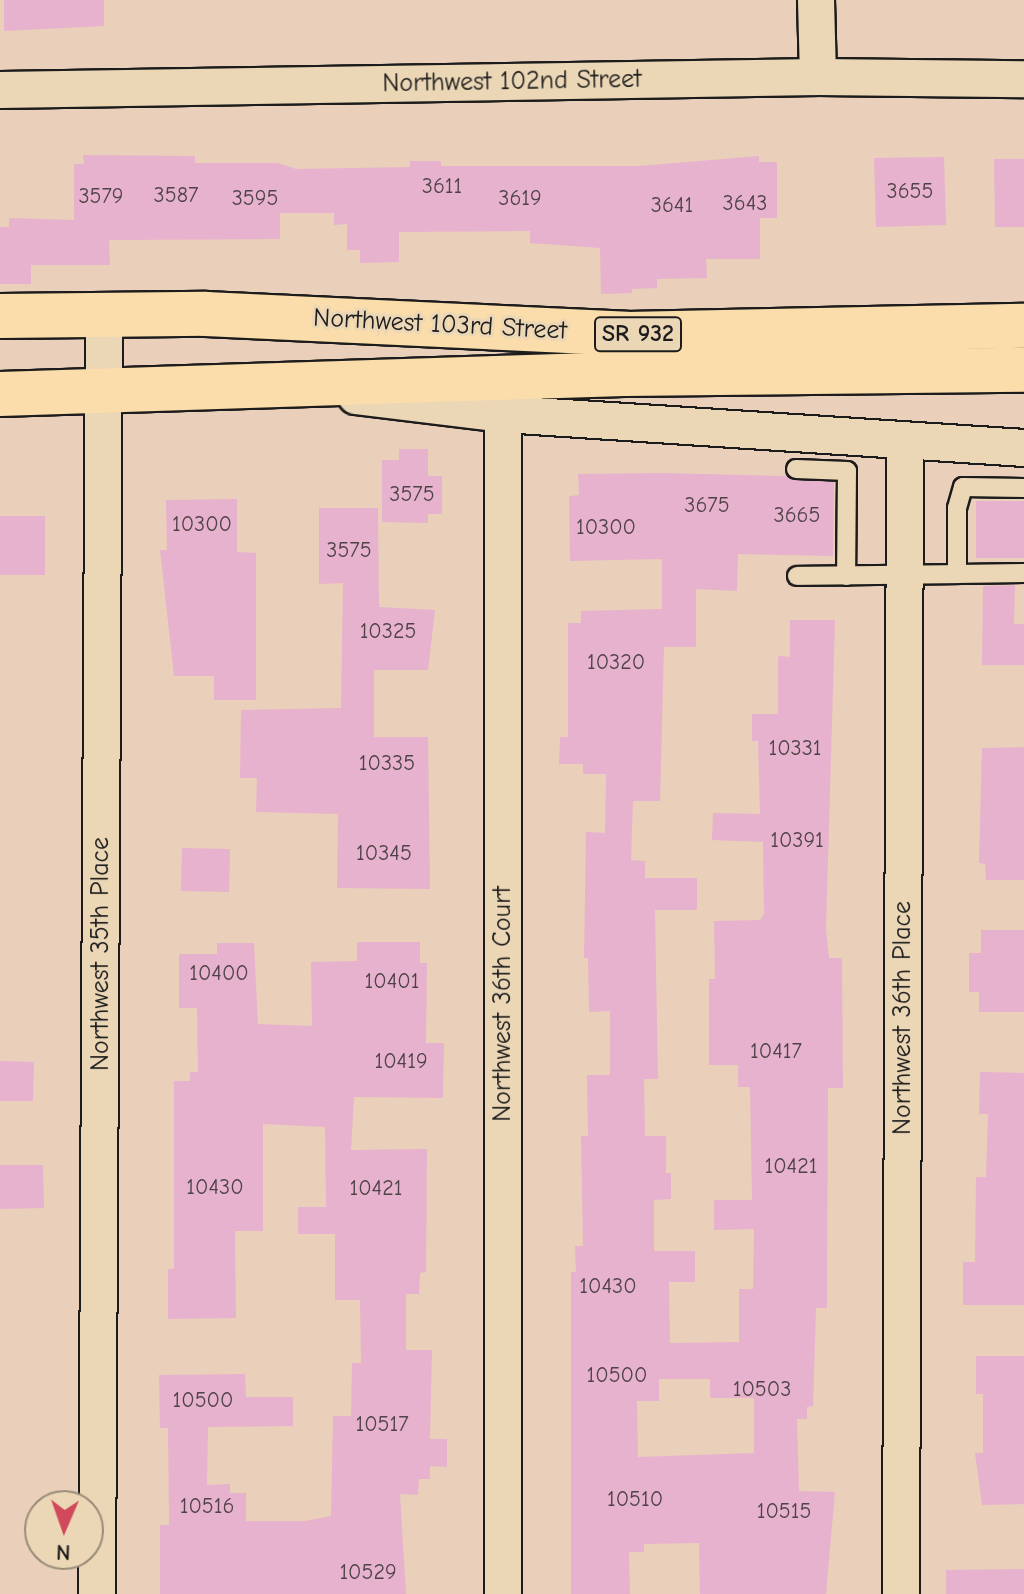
<!DOCTYPE html>
<html>
<head>
<meta charset="utf-8">
<style>
  body { margin:0 }
  #map { position:relative; width:1024px; height:1594px; overflow:hidden; background:#eacfba; font-family:"Comic Neue",sans-serif }
  div>[style] { position:absolute }
  .building>* { inset:0; background:#e7b2cd }
  .roads { filter:drop-shadow(2px 0 #1c1c1c) drop-shadow(-2px 0 #1c1c1c) drop-shadow(0 2px #1c1c1c) drop-shadow(0 -2px #1c1c1c) }
  .service>* { height:18px; margin:-9px; padding:0 9px; transform-origin:9px; border-radius:9px; background:#ebd6b5 }
  .minor>* { height:36px; margin:-18px; padding:0 18px; transform-origin:18px; border-radius:18px; background:#ebd6b5 }
  .primary>* { height:44px; margin:-22px; padding:0 22px; transform-origin:22px; border-radius:22px; background:#faddab }
  span { translate:-50% -50%; white-space:nowrap; text-align:center; line-height:1.15; -webkit-text-stroke:6px #ebd6b5; paint-order:stroke }
  .number-label { font-size:22px; color:#4f4248 }
  .number-label span { -webkit-text-stroke-width:0 }
  .shield-label span { padding:2px 6px; background:#ebd6b5; border:2px solid; border-radius:6px; -webkit-text-stroke-width:0 }
  .shield-label { font-size:24px; color:#1c1c1c; font-weight:700 }
  .street-label { font-size:26px; color:#1c1c1c }
  .north { position:absolute; left:24px; top:1490px; width:80px; height:80px; box-sizing:border-box; background:#ebd6b5; border:2px solid #988c78; border-radius:50%; rotate:182deg; font-size:22px; font-weight:700; line-height:32px; text-align:center; color:#1c1c1c }
  .north::after { content:''; display:block; margin:auto; width:28px; height:36px; background:#d1495b; clip-path:polygon(50% 0,100% 100%,50% 72%,0 100%) }
</style>
</head>
<body>
<div id="map">
  <div class="building">
    <i style="clip-path:polygon(4px 0,104px 0,104px 26px,4px 31px)"></i>
    <i style="clip-path:polygon(83px 155px,195px 156px,195px 163px,278px 163px,296px 169px,410px 167px,410px 161px,441px 161px,441px 166px,640px 166px,759px 156px,759px 162px,777px 162px,777px 218px,760px 218px,760px 259px,706px 259px,707px 278px,657px 279px,657px 288px,632px 289px,632px 293px,601px 294px,600px 248px,530px 243px,530px 231px,399px 232px,399px 262px,360px 263px,360px 250px,347px 250px,347px 224px,334px 225px,334px 213px,280px 213px,280px 239px,109px 240px,110px 265px,31px 265px,31px 284px,0 284px,0 227px,9px 227px,9px 218px,74px 220px,74px 164px,84px 164px)"></i>
    <i style="clip-path:polygon(944px 157px,946px 225px,876px 227px,874px 158px)"></i>
    <i style="clip-path:polygon(994px 159px,1024px 159px,1024px 227px,995px 227px)"></i>
    <i style="clip-path:polygon(399px 449px,428px 449px,428px 476px,442px 476px,442px 514px,428px 514px,428px 523px,382px 522px,382px 460px,399px 460px)"></i>
    <i style="clip-path:polygon(evenodd,662px 473px,786px 476px,834px 482px,833px 556px,738px 554px,737px 591px,696px 589px,696px 647px,664px 647px,660px 801px,633px 801px,631px 860px,645px 861px,645px 878px,697px 878px,697px 910px,655px 910px,658px 1079px,644px 1079px,645px 1136px,666px 1136px,666px 1173px,671px 1173px,671px 1199px,654px 1200px,654px 1251px,695px 1251px,695px 1282px,669px 1282px,670px 1343px,739px 1342px,739px 1289px,753px 1289px,754px 1229px,714px 1230px,714px 1200px,752px 1200px,750px 1087px,738px 1087px,738px 1065px,709px 1065px,709px 979px,715px 979px,714px 921px,760px 920px,764px 914px,763px 842px,712px 840px,713px 813px,760px 814px,758px 741px,752px 741px,752px 714px,778px 714px,778px 656px,790px 657px,790px 620px,835px 620px,826px 929px,829px 958px,842px 958px,843px 1088px,828px 1088px,827px 1308px,816px 1308px,813px 1406px,807px 1407px,807px 1419px,797px 1419px,799px 1491px,835px 1492px,826px 1594px,700px 1594px,699px 1543px,644px 1544px,644px 1552px,629px 1552px,630px 1594px,571px 1594px,571px 1272px,576px 1272px,575px 1246px,583px 1246px,581px 1136px,588px 1136px,587px 1075px,610px 1075px,610px 1011px,589px 1012px,588px 958px,584px 958px,586px 832px,605px 833px,606px 774px,583px 774px,583px 764px,559px 764px,560px 737px,568px 737px,568px 623px,581px 623px,581px 611px,662px 609px,662px 559px,570px 561px,569px 496px,579px 495px,578px 474px,662px 473px,659px 1379px,710px 1379px,710px 1398px,754px 1398px,754px 1453px,638px 1457px,637px 1401px,659px 1401px,659px 1379px)"></i>
    <i style="clip-path:polygon(237px 499px,237px 552px,256px 553px,256px 700px,214px 700px,214px 676px,174px 676px,160px 550px,167px 550px,166px 500px)"></i>
    <i style="clip-path:polygon(976px 501px,1024px 501px,1024px 558px,976px 558px)"></i>
    <i style="clip-path:polygon(319px 508px,378px 508px,379px 607px,435px 610px,428px 670px,374px 670px,374px 737px,428px 737px,430px 889px,337px 888px,338px 814px,256px 812px,257px 778px,240px 778px,241px 710px,341px 708px,343px 583px,319px 584px)"></i>
    <i style="clip-path:polygon(0 516px,45px 516px,45px 575px,0 575px)"></i>
    <i style="clip-path:polygon(1015px 585px,1014px 624px,1024px 624px,1024px 665px,982px 665px,983px 586px)"></i>
    <i style="clip-path:polygon(1024px 747px,1024px 880px,986px 880px,985px 864px,979px 863px,982px 748px)"></i>
    <i style="clip-path:polygon(182px 848px,230px 849px,229px 892px,181px 891px)"></i>
    <i style="clip-path:polygon(981px 930px,1024px 930px,1024px 1012px,979px 1012px,979px 992px,969px 992px,969px 953px,981px 953px)"></i>
    <i style="clip-path:polygon(357px 942px,420px 942px,420px 963px,427px 963px,426px 1043px,444px 1043px,443px 1098px,354px 1097px,351px 1150px,427px 1149px,426px 1272px,420px 1273px,419px 1294px,406px 1294px,406px 1350px,432px 1350px,430px 1439px,447px 1439px,447px 1467px,430px 1466px,430px 1479px,419px 1479px,418px 1495px,400px 1494px,406px 1594px,160px 1594px,160px 1525px,169px 1525px,168px 1428px,160px 1428px,159px 1375px,245px 1374px,246px 1397px,293px 1397px,293px 1426px,208px 1427px,207px 1485px,230px 1484px,230px 1493px,246px 1493px,246px 1521px,305px 1521px,331px 1516px,333px 1416px,351px 1416px,352px 1363px,361px 1363px,360px 1300px,335px 1300px,335px 1234px,298px 1234px,298px 1207px,326px 1207px,325px 1127px,263px 1124px,263px 1231px,235px 1231px,236px 1318px,168px 1319px,168px 1269px,174px 1269px,174px 1081px,190px 1081px,190px 1072px,198px 1072px,197px 1008px,179px 1008px,179px 954px,217px 954px,217px 943px,254px 943px,258px 1024px,312px 1026px,311px 962px,357px 961px)"></i>
    <i style="clip-path:polygon(0 1061px,34px 1062px,33px 1101px,0 1101px)"></i>
    <i style="clip-path:polygon(980px 1072px,1024px 1073px,1024px 1305px,963px 1305px,963px 1262px,975px 1262px,976px 1177px,986px 1177px,988px 1114px,979px 1114px)"></i>
    <i style="clip-path:polygon(0 1165px,43px 1165px,44px 1208px,0 1209px)"></i>
    <i style="clip-path:polygon(976px 1356px,1024px 1356px,1024px 1504px,982px 1505px,975px 1453px,983px 1453px,983px 1394px,976px 1394px)"></i>
    <i style="clip-path:polygon(1024px 1569px,1024px 1594px,946px 1594px,946px 1570px)"></i>
  </div>
  <div class="roads">
    <div class="service">
      <i style="left:796px;top:469px;width:51px;rotate:2.2deg"></i>
      <i style="left:847px;top:471px;width:105px;rotate:90.5deg"></i>
      <i style="left:1024px;top:488px;width:61px;rotate:-179.1deg"></i>
      <i style="left:963px;top:487px;width:22px;rotate:106deg"></i>
      <i style="left:957px;top:508px;width:66px;rotate:90deg"></i>
      <i style="left:957px;top:574px;width:67px;rotate:-0.9deg"></i>
      <i style="left:797px;top:576px;width:160px;rotate:-0.7deg"></i>
    </div>
    <div class="minor">
      <i style="left:816px;top:0;width:77px;rotate:88.5deg"></i>
      <i style="left:0;top:90px;width:818px;rotate:-0.91deg"></i>
      <i style="left:818px;top:77px;width:206px;rotate:0.6deg"></i>
      <i style="left:356px;top:396px;width:148px;rotate:7deg"></i>
      <i style="left:503px;top:414px;width:522px;rotate:3.73deg"></i>
      <i style="left:503px;top:414px;width:1180px;rotate:90deg"></i>
      <i style="left:97px;top:1594px;width:1279px;rotate:-89.69deg"></i>
      <i style="left:901px;top:1594px;width:1152px;rotate:-89.8deg"></i>
    </div>
    <div class="primary">
      <i style="left:0;top:316px;width:206px;rotate:-0.6deg"></i>
      <i style="left:206px;top:314px;width:421px;rotate:2.7deg"></i>
      <i style="left:627px;top:334px;width:397px;rotate:-1.2deg"></i>
      <i style="left:0;top:394px;width:624px;rotate:-1.84deg"></i>
      <i style="left:624px;top:374px;width:400px;rotate:-0.6deg"></i>
    </div>
  </div>
  <div class="number-label">
    <span style="left:442px;top:187px">3611</span>
    <span style="left:910px;top:192px">3655</span>
    <span style="left:176px;top:196px">3587</span>
    <span style="left:101px;top:197px">3579</span>
    <span style="left:255px;top:199px">3595</span>
    <span style="left:520px;top:199px">3619</span>
    <span style="left:745px;top:204px">3643</span>
    <span style="left:672px;top:206px">3641</span>
    <span style="left:412px;top:495px">3575</span>
    <span style="left:707px;top:506px">3675</span>
    <span style="left:797px;top:516px">3665</span>
    <span style="left:202px;top:525px">10300</span>
    <span style="left:606px;top:528px">10300</span>
    <span style="left:349px;top:551px">3575</span>
    <span style="left:388px;top:632px">10325</span>
    <span style="left:616px;top:663px">10320</span>
    <span style="left:795px;top:749px">10331</span>
    <span style="left:387px;top:764px">10335</span>
    <span style="left:797px;top:841px">10391</span>
    <span style="left:384px;top:854px">10345</span>
    <span style="left:219px;top:974px">10400</span>
    <span style="left:392px;top:982px">10401</span>
    <span style="left:776px;top:1052px">10417</span>
    <span style="left:401px;top:1062px">10419</span>
    <span style="left:791px;top:1167px">10421</span>
    <span style="left:215px;top:1188px">10430</span>
    <span style="left:376px;top:1189px">10421</span>
    <span style="left:608px;top:1287px">10430</span>
    <span style="left:617px;top:1376px">10500</span>
    <span style="left:762px;top:1390px">10503</span>
    <span style="left:203px;top:1401px">10500</span>
    <span style="left:382px;top:1425px">10517</span>
    <span style="left:635px;top:1500px">10510</span>
    <span style="left:207px;top:1507px">10516</span>
    <span style="left:784px;top:1512px">10515</span>
    <span style="left:368px;top:1573px">10529</span>
  </div>
  <div class="shield-label">
    <span style="left:638px;top:334px">SR 932</span>
  </div>
  <div class="street-label">
    <span style="left:512px;top:82px;rotate:-1deg">Northwest 102nd Street</span>
    <span style="left:440px;top:325px;rotate:3deg">Northwest 103rd Street</span>
    <span style="left:101px;top:954px;rotate:-90deg">Northwest 35th Place</span>
    <span style="left:503px;top:1004px;rotate:-90deg">Northwest 36th Court</span>
    <span style="left:903px;top:1018px;rotate:-90deg">Northwest 36th Place</span>
  </div>
  <div class="north">N</div>
</div>
</body>
</html>
